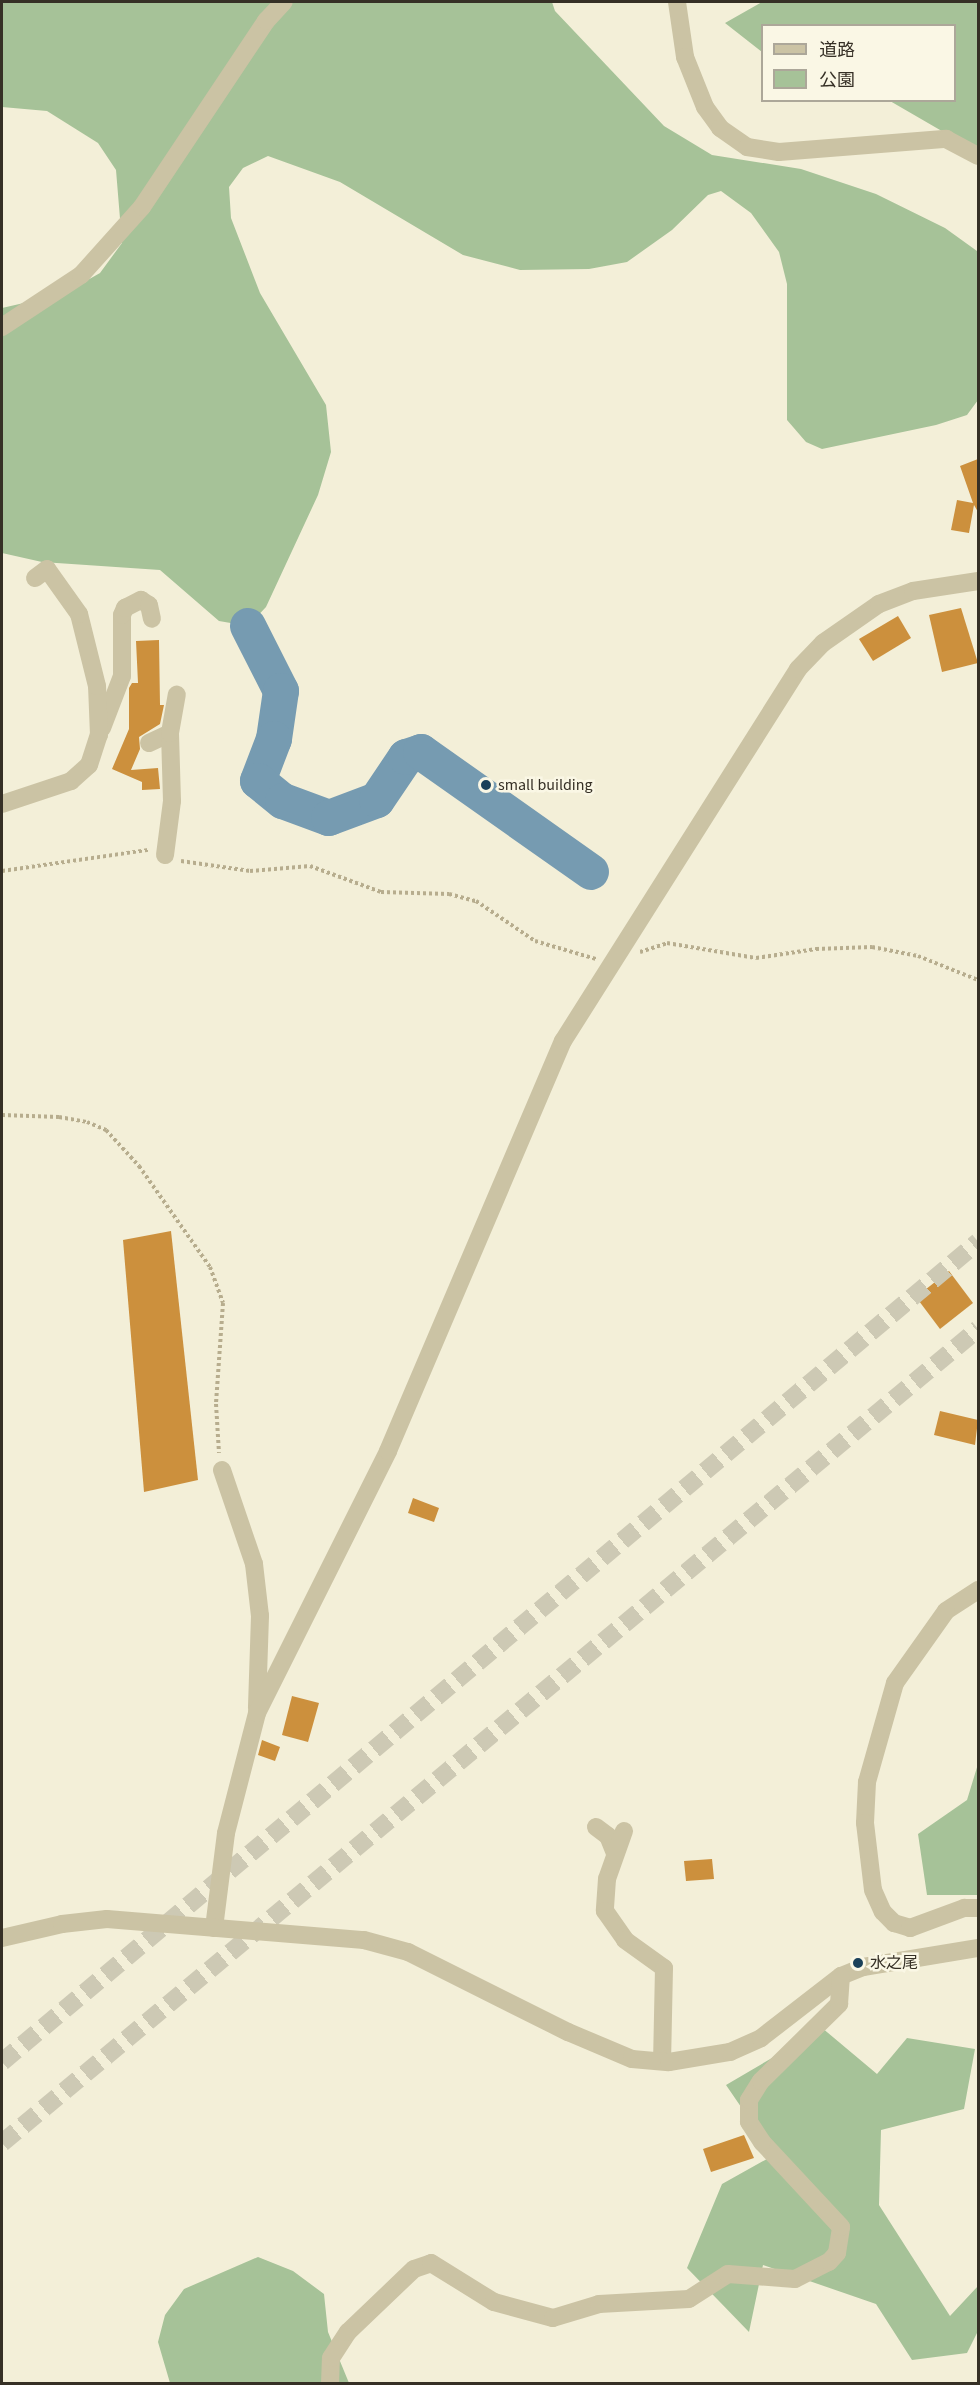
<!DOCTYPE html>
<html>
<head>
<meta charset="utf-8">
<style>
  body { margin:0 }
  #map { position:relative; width:980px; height:2385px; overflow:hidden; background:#f3efd8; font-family:"Source Sans 3","Noto Sans JP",sans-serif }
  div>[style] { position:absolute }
  .green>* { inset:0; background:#a6c298 }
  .river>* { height:36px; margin:-18px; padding:0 18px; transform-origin:18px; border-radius:18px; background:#769bb1 }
  .building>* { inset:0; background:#cc903d }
  .highway-tunnel>* { height:18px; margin-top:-9px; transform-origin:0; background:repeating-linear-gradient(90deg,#cdc9b4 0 18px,transparent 0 27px) }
  .path>* { height:4px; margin-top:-2px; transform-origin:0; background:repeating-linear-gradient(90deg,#b7ad8e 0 3px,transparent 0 6px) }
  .minor>* { height:18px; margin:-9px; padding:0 9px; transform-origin:9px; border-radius:9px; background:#cbc3a4 }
  .dots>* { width:16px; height:16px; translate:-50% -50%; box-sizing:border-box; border:3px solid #faf7e5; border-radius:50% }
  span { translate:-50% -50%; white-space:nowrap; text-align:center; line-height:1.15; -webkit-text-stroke:5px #faf7e5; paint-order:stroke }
  .poi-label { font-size:16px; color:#363026 }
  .left { translate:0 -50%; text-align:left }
  .frame { position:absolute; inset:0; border:3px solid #363026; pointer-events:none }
  .legend { position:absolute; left:761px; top:24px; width:195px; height:78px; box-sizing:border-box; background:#faf7e5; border:2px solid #aca799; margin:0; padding:8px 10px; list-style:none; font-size:18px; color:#363026 }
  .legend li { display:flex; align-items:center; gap:12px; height:30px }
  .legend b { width:30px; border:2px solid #aca799 }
</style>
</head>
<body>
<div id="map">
  <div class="green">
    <i style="clip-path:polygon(2px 2px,552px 2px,555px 11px,664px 126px,712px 155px,801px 169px,876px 194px,945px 228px,977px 251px,978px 400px,967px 415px,936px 425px,822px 449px,806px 442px,787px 420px,787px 284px,779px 252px,751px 213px,721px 191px,708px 195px,672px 230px,627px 262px,589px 269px,520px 270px,463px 255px,340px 182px,268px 156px,243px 168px,229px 187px,231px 218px,260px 293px,326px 405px,331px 452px,318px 495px,266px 607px,248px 626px,219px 621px,160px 570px,42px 562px,2px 553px,2px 308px,63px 294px,100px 273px,122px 243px,116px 170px,98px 143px,47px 111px,2px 107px)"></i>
    <i style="clip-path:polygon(762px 2px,978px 2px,978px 152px,890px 101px,954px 100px,954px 26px,762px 26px,762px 52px,725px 23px)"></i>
    <i style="clip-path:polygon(978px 1764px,978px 1895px,927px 1895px,918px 1834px,967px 1800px)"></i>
    <i style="clip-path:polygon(815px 2022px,877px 2074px,907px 2038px,975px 2049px,964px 2109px,881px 2130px,879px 2205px,950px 2316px,978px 2286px,978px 2331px,967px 2353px,912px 2360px,876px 2304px,763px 2265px,749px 2332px,687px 2268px,722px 2184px,774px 2155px,726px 2085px,772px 2058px)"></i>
    <i style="clip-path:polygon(258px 2257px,293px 2271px,324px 2294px,328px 2332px,349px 2383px,170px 2383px,158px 2342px,165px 2315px,184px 2289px)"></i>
  </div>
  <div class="river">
    <i style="left:248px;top:626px;width:73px;rotate:63.1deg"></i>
    <i style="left:281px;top:691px;width:49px;rotate:98.3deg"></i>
    <i style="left:274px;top:739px;width:45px;rotate:110.9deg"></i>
    <i style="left:258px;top:781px;width:32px;rotate:39deg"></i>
    <i style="left:283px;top:801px;width:49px;rotate:20.3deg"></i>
    <i style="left:329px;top:818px;width:51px;rotate:-20.6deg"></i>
    <i style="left:377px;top:800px;width:52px;rotate:-56deg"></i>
    <i style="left:406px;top:757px;width:16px;rotate:-18deg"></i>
    <i style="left:421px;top:752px;width:208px;rotate:35.2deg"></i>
  </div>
  <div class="building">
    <i style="clip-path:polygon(978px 459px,978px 512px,974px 505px,969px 533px,951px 530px,957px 500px,973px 503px,960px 466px)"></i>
    <i style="clip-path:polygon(961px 608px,978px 663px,942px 672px,929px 615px)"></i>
    <i style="clip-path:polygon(898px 616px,911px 638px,873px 661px,859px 639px)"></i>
    <i style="clip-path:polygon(159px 640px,160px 705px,164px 705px,160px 724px,139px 737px,140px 749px,131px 770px,158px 768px,160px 789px,142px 790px,142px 782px,112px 769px,129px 729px,129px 688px,132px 683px,138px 683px,136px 641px)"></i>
    <i style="clip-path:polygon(171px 1231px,198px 1480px,144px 1492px,123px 1240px)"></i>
    <i style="clip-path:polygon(949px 1271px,973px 1303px,940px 1329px,916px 1297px)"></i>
    <i style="clip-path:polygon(940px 1411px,978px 1420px,975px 1445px,934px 1435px)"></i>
    <i style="clip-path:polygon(413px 1498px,439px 1508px,434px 1522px,408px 1513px)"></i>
    <i style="clip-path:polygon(292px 1696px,319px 1703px,308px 1742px,282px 1735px)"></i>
    <i style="clip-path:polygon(262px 1740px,280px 1747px,275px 1761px,258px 1755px)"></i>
    <i style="clip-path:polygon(712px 1859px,714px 1879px,686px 1881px,684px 1861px)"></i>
    <i style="clip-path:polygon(744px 2135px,754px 2158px,711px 2172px,703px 2149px)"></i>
  </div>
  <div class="highway-tunnel">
    <i style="left:2px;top:2062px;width:1275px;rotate:-40.04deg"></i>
    <i style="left:2px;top:2143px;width:1271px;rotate:-39.83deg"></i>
  </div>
  <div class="path">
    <i style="left:181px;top:861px;width:70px;rotate:8.2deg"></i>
    <i style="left:250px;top:871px;width:60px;rotate:-4.8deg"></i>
    <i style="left:310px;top:866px;width:76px;rotate:20.1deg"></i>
    <i style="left:381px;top:892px;width:68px;rotate:1.7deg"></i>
    <i style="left:449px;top:894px;width:28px;rotate:15deg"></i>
    <i style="left:476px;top:901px;width:71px;rotate:34.1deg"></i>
    <i style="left:535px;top:941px;width:64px;rotate:16.4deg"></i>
    <i style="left:2px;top:871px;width:148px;rotate:-8.2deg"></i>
    <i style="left:640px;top:952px;width:28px;rotate:-18deg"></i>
    <i style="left:667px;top:943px;width:90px;rotate:9.6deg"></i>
    <i style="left:756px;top:958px;width:61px;rotate:-8.5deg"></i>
    <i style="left:816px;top:949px;width:56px;rotate:-2deg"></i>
    <i style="left:872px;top:947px;width:47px;rotate:11.1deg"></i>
    <i style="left:918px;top:956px;width:65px;rotate:21.8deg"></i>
    <i style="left:2px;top:1115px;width:57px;rotate:2deg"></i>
    <i style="left:59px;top:1117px;width:28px;rotate:10deg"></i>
    <i style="left:87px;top:1122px;width:21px;rotate:23deg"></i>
    <i style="left:106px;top:1130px;width:49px;rotate:47.5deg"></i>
    <i style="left:139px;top:1166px;width:123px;rotate:54.9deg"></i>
    <i style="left:210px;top:1267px;width:38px;rotate:70deg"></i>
    <i style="left:223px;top:1303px;width:101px;rotate:94deg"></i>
    <i style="left:216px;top:1404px;width:49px;rotate:86.5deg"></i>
  </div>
  <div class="minor">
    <i style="left:677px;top:2px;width:56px;rotate:81.7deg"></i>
    <i style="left:685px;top:57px;width:54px;rotate:68.2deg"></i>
    <i style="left:705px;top:107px;width:26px;rotate:54deg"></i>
    <i style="left:720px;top:128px;width:33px;rotate:35deg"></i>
    <i style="left:747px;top:147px;width:32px;rotate:9deg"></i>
    <i style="left:779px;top:152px;width:168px;rotate:-4.5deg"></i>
    <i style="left:946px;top:139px;width:36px;rotate:28deg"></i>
    <i style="left:2px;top:327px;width:95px;rotate:-33.4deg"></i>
    <i style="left:81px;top:275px;width:91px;rotate:-48.1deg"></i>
    <i style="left:142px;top:207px;width:224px;rotate:-56.3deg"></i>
    <i style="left:266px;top:21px;width:26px;rotate:-47deg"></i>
    <i style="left:102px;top:728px;width:56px;rotate:-69deg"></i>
    <i style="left:122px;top:676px;width:61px;rotate:-90deg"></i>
    <i style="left:122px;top:615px;width:8px;rotate:-67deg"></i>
    <i style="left:125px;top:608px;width:18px;rotate:-27deg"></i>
    <i style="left:141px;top:600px;width:9px;rotate:32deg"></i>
    <i style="left:149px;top:605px;width:14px;rotate:78deg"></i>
    <i style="left:149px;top:743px;width:23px;rotate:-25deg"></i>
    <i style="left:2px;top:804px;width:73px;rotate:-18.4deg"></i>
    <i style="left:71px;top:781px;width:24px;rotate:-42deg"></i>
    <i style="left:89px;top:765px;width:32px;rotate:-72deg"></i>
    <i style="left:99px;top:735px;width:49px;rotate:-92.3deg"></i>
    <i style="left:97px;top:686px;width:74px;rotate:-104deg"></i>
    <i style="left:79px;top:614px;width:55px;rotate:-125.4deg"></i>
    <i style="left:47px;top:569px;width:15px;rotate:143deg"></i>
    <i style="left:165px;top:855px;width:54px;rotate:-82.6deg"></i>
    <i style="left:172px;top:801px;width:68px;rotate:-91.7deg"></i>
    <i style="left:170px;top:733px;width:39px;rotate:-80deg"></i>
    <i style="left:222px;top:1470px;width:99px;rotate:71.2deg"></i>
    <i style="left:254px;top:1564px;width:52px;rotate:83.4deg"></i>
    <i style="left:260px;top:1616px;width:92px;rotate:91.9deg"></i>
    <i style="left:978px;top:1590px;width:38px;rotate:147deg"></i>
    <i style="left:946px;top:1611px;width:88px;rotate:125.3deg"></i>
    <i style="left:895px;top:1683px;width:103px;rotate:105.8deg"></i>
    <i style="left:867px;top:1782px;width:41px;rotate:92.8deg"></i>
    <i style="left:865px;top:1823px;width:67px;rotate:83.2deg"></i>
    <i style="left:873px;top:1890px;width:24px;rotate:66deg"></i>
    <i style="left:883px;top:1912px;width:16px;rotate:45deg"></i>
    <i style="left:894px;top:1923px;width:17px;rotate:17deg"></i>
    <i style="left:910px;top:1928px;width:58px;rotate:-20.3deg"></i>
    <i style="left:964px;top:1908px;width:14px"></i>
    <i style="left:596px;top:1827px;width:15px;rotate:37deg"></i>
    <i style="left:608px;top:1836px;width:18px;rotate:68deg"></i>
    <i style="left:624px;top:1831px;width:51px;rotate:109.5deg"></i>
    <i style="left:607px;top:1879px;width:32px;rotate:94deg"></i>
    <i style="left:605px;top:1911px;width:35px;rotate:55deg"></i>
    <i style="left:625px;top:1940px;width:48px;rotate:35.7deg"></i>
    <i style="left:664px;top:1968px;width:93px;rotate:91.2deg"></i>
    <i style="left:214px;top:1928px;width:96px;rotate:-82.8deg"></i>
    <i style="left:226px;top:1833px;width:124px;rotate:-75.5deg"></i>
    <i style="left:257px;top:1713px;width:293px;rotate:-63.4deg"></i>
    <i style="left:388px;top:1451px;width:446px;rotate:-66.9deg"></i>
    <i style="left:563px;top:1041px;width:440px;rotate:-57.7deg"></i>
    <i style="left:798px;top:669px;width:36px;rotate:-46deg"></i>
    <i style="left:823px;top:643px;width:68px;rotate:-34.9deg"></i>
    <i style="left:879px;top:604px;width:36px;rotate:-21deg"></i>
    <i style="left:913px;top:591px;width:66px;rotate:-8.7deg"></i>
    <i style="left:2px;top:1938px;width:62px;rotate:-13.1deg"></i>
    <i style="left:62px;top:1924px;width:45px;rotate:-6.3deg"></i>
    <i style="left:107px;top:1919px;width:258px;rotate:4.7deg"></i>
    <i style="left:364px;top:1940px;width:46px;rotate:15.3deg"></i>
    <i style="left:408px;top:1952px;width:179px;rotate:26.6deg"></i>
    <i style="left:568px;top:2032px;width:69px;rotate:22.9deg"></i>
    <i style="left:632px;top:2059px;width:37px;rotate:5deg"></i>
    <i style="left:669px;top:2062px;width:62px;rotate:-9.3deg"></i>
    <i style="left:730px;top:2052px;width:34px;rotate:-24deg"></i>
    <i style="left:761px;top:2038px;width:101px;rotate:-37.8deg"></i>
    <i style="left:841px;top:1976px;width:24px;rotate:-22deg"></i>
    <i style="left:863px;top:1967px;width:117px;rotate:-9.4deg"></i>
    <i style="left:330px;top:2384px;width:26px;rotate:-88deg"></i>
    <i style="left:331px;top:2358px;width:31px;rotate:-57deg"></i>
    <i style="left:348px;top:2332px;width:91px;rotate:-43.7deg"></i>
    <i style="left:414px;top:2269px;width:18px;rotate:-19deg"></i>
    <i style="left:431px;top:2263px;width:74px;rotate:31.8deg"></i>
    <i style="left:494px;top:2302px;width:61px;rotate:15.2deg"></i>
    <i style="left:553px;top:2318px;width:48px;rotate:-16.9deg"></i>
    <i style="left:599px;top:2304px;width:90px;rotate:-3.2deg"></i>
    <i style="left:689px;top:2299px;width:46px;rotate:-32.7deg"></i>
    <i style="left:728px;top:2274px;width:67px;rotate:4.3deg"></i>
    <i style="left:795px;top:2279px;width:38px;rotate:-27deg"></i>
    <i style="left:829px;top:2262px;width:12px;rotate:-48deg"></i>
    <i style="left:837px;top:2253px;width:26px;rotate:-81deg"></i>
    <i style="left:841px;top:2227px;width:116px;rotate:-132.9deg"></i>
    <i style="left:762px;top:2142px;width:24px;rotate:-123deg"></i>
    <i style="left:749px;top:2122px;width:22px;rotate:-90deg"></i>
    <i style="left:749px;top:2100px;width:22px;rotate:-58deg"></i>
    <i style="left:761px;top:2081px;width:110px;rotate:-44.6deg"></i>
    <i style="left:839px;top:2004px;width:28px;rotate:-86deg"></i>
  </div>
  <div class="dots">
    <i style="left:486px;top:785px;background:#1a4059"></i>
    <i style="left:858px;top:1963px;background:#1a4059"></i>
  </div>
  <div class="poi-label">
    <span class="left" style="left:498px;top:785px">small building</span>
    <span class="left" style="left:870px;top:1963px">水之尾</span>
  </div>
  <div class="frame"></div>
  <ul class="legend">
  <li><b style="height:8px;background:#cbc3a4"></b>道路</li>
  <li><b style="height:16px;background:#a6c298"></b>公園</li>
  </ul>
</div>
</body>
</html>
